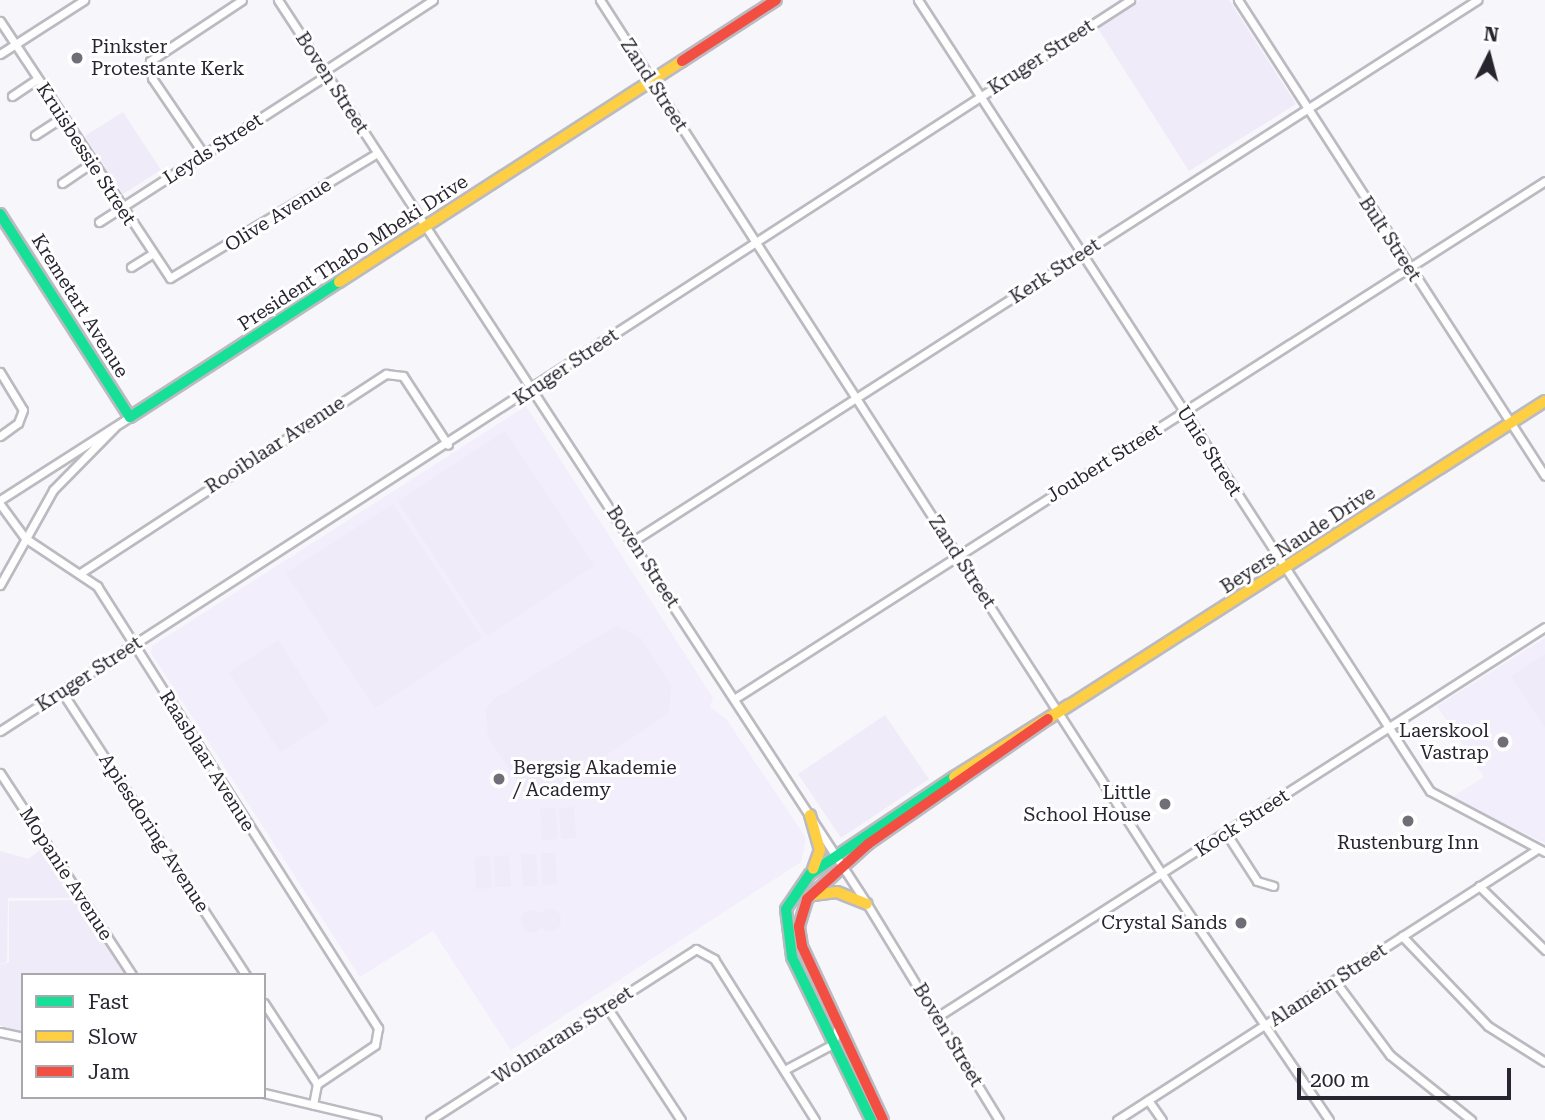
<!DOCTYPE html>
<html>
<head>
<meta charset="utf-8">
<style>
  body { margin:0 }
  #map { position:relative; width:1545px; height:1120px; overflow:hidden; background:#f7f6fa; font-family:"Roboto Serif",serif }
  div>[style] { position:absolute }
  .built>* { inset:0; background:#f2eefc }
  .green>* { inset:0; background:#efebf9 }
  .round { border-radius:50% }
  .roads { filter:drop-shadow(2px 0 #bcbac1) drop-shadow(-2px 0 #bcbac1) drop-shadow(0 2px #bcbac1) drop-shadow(0 -2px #bcbac1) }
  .street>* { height:7px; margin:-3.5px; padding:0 3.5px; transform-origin:3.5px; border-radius:3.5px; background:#fefefe }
  .fast>* { height:10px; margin:-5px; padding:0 5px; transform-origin:5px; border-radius:5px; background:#16e098 }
  .slow>* { height:10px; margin:-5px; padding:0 5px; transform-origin:5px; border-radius:5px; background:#ffcf43 }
  .jam>* { height:10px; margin:-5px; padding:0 5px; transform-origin:5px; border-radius:5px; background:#f24e42 }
  .dots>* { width:19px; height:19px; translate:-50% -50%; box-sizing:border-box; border:4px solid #fff; border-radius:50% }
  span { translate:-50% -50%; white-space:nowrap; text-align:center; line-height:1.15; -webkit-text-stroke:6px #fff; paint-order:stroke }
  .poi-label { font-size:19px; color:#282530 }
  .left { translate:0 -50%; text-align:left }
  .right { translate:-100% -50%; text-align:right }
  .street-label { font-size:19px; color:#282530 }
  .legend { position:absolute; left:21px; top:973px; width:245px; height:126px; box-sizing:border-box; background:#fff; border:2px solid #a9a8ac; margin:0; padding:9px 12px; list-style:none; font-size:21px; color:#282530 }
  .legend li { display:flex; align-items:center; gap:14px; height:35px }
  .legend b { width:35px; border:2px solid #a9a8ac }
  .north { position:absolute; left:1454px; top:21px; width:70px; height:70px; -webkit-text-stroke:5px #fff; paint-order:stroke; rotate:6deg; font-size:19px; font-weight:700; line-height:28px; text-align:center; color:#282530 }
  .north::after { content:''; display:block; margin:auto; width:24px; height:32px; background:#282530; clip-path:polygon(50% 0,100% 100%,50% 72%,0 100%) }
  .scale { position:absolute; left:1297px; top:1068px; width:214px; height:32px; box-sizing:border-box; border:4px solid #282530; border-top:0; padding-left:9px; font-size:21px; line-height:24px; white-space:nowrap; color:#282530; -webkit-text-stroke:5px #fff; paint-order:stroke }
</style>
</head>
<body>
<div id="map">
  <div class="built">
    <i style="clip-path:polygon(526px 406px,713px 698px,710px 707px,726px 719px,806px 838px,801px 862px,511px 1050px,433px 931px,360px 977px,151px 653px,152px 646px)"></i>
    <i style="clip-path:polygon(1545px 638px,1545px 843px,1451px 798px,1484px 777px,1437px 706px)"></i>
  </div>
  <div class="green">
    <i style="clip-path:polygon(1140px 0,1229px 0,1296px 104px,1189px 171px,1097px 27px)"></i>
    <i style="clip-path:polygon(123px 112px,161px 170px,123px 194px,85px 136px)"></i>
    <i style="clip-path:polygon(505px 431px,594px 566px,487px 636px,398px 501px)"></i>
    <i style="clip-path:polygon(393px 504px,482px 638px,375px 708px,286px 573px)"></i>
    <i style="clip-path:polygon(616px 626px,641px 638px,671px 686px,669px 713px,550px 793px,524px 792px,488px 737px,486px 709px,494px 699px)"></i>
    <i style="clip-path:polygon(278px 640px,330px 721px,280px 752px,229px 672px)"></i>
    <i style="clip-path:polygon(1545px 654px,1545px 728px,1511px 676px)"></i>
    <i style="clip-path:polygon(885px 715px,929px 779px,841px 838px,798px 774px)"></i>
    <i style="clip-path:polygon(574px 807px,576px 838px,561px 839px,559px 808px)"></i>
    <i style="clip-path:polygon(556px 808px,557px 839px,542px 840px,540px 809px)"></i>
    <i style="clip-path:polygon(43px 848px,75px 898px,8px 898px,7px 962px,0 964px,0 851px,28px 859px)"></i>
    <i style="clip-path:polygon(541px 853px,555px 853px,557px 884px,542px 885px)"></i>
    <i style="clip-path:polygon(521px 854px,536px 854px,538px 886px,523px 886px)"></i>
    <i style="clip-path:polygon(509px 855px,511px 887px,495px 887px,494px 856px)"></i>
    <i style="clip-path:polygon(490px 856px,492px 888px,476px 889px,475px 857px)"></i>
    <i style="clip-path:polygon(77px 900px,125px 975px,23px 975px,23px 1032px,6px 1028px,0 1025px,0 965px,9px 962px,9px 901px)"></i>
    <i class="round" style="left:539px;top:909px;width:22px;height:22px"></i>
    <i class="round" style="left:521px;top:910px;width:22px;height:22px"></i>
  </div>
  <div class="roads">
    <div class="street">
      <i style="left:278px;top:0;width:1079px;rotate:56.91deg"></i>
      <i style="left:867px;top:904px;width:253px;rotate:58.6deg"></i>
      <i style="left:600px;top:0;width:1039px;rotate:57.26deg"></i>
      <i style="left:1162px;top:874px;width:297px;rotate:55.8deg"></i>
      <i style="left:918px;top:0;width:942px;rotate:57.09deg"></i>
      <i style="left:1430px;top:791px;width:130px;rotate:27.9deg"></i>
      <i style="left:1238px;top:0;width:566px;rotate:57.18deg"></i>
      <i style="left:0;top:21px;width:308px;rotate:56.5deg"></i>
      <i style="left:170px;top:278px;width:242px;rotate:-31.1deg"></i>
      <i style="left:0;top:54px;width:100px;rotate:-32.7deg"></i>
      <i style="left:324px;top:71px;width:130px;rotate:-33.1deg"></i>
      <i style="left:12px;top:96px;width:30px;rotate:-34deg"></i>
      <i style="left:35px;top:135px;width:33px;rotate:-33deg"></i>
      <i style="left:205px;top:156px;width:94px;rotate:-124.2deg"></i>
      <i style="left:152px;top:78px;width:17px;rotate:-97deg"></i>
      <i style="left:150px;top:61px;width:110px;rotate:-33.5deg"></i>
      <i style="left:62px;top:183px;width:36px;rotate:-34deg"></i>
      <i style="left:99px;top:222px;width:271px;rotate:-32.8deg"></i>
      <i style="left:131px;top:267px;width:25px;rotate:-32deg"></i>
      <i style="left:0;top:372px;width:44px;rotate:58.8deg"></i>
      <i style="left:23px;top:410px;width:14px;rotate:111deg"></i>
      <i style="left:18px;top:423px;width:22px;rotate:144deg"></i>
      <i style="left:0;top:500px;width:154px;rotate:-32.6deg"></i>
      <i style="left:0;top:504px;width:42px;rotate:53.7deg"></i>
      <i style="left:25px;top:538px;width:87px;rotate:33.7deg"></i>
      <i style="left:97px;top:586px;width:524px;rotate:57.55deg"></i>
      <i style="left:378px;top:1028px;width:17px;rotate:100deg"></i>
      <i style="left:375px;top:1045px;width:70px;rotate:146.1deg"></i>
      <i style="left:317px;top:1084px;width:21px;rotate:101deg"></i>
      <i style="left:633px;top:541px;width:1003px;rotate:-32.66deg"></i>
      <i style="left:82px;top:572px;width:363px;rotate:-33.1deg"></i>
      <i style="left:386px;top:374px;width:17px;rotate:7deg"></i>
      <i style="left:403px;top:376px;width:82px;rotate:56.9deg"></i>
      <i style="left:0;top:585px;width:109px;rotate:-60.8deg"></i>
      <i style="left:53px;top:490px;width:88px;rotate:-45.5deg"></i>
      <i style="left:62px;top:692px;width:338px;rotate:57deg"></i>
      <i style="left:734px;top:699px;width:962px;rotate:-32.57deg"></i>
      <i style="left:0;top:731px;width:1346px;rotate:-32.9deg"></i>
      <i style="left:0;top:773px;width:241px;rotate:56.8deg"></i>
      <i style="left:1226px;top:833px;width:57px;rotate:57.1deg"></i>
      <i style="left:1257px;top:881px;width:17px;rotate:17deg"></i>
      <i style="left:1479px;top:886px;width:92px;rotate:44.1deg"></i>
      <i style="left:1402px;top:936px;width:124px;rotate:46.3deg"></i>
      <i style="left:1488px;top:1026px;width:67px;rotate:32.3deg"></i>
      <i style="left:1335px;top:981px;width:92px;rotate:53.4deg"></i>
      <i style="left:1390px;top:1055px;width:104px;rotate:38.7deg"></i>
      <i style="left:264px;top:1003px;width:97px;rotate:56.8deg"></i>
      <i style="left:607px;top:1007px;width:135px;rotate:56.8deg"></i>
      <i style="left:937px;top:1017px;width:722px;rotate:-32.68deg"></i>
      <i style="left:0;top:1032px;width:24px;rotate:12deg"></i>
      <i style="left:788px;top:1068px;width:51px;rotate:-28.1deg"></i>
      <i style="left:833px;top:1044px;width:18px;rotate:-74deg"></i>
      <i style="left:264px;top:1093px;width:116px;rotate:13.4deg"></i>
      <i style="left:1148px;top:1100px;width:24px;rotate:55deg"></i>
      <i style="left:430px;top:1120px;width:316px;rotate:-32.7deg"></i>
      <i style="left:696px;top:949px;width:21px;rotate:29deg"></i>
      <i style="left:714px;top:959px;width:190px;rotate:57.9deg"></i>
      <i style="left:1117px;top:1120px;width:500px;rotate:-32.8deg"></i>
    </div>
    <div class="fast">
      <i style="left:0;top:214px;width:241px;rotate:57.4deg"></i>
      <i style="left:130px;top:417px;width:249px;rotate:-32.9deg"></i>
      <i style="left:871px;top:1120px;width:181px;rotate:-115.9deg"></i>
      <i style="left:792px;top:957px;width:48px;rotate:-97.1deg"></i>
      <i style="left:786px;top:909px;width:42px;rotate:-55.6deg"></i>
      <i style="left:810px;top:874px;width:174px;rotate:-34deg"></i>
    </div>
    <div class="slow">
      <i style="left:339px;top:282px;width:408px;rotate:-32.8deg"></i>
      <i style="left:1048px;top:719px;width:590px;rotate:-32.61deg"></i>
      <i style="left:954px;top:777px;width:136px;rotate:-32.1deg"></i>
      <i style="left:810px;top:815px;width:36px;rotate:74deg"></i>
      <i style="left:820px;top:850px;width:20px;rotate:110deg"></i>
      <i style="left:813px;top:895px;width:24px;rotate:-7deg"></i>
      <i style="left:837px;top:892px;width:32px;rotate:22deg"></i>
    </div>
    <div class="jam">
      <i style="left:682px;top:61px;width:112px;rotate:-33deg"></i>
      <i style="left:883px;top:1120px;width:192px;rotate:-115deg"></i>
      <i style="left:802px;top:946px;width:20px;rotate:-99deg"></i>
      <i style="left:799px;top:926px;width:28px;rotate:-73deg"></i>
      <i style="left:807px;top:899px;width:82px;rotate:-42deg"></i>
      <i style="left:868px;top:844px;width:219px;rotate:-34.8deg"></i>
    </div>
  </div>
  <div class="dots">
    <i style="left:77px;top:58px;background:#706e77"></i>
    <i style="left:1503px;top:742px;background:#706e77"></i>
    <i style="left:499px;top:779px;background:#706e77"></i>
    <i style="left:1165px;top:804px;background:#706e77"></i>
    <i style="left:1408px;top:821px;background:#706e77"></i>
    <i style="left:1241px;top:923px;background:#706e77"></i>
  </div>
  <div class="poi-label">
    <span class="left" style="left:91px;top:58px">Pinkster<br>Protestante Kerk</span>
    <span class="right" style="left:1489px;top:742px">Laerskool<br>Vastrap</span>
    <span class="left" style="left:513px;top:779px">Bergsig Akademie<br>/ Academy</span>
    <span class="right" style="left:1151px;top:804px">Little<br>School House</span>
    <span style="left:1408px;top:843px">Rustenburg Inn</span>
    <span class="right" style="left:1227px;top:923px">Crystal Sands</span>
  </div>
  <div class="street-label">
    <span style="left:1041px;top:57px;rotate:-33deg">Kruger Street</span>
    <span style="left:332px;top:83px;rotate:57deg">Boven Street</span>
    <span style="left:654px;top:85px;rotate:57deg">Zand Street</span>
    <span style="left:213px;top:149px;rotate:-33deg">Leyds Street</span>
    <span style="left:86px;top:154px;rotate:57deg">Kruisbessie Street</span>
    <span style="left:278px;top:215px;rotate:-32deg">Olive Avenue</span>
    <span style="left:1390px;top:239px;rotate:57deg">Bult Street</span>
    <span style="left:353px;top:253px;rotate:-33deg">President Thabo Mbeki Drive</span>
    <span style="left:1055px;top:271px;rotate:-33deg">Kerk Street</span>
    <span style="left:80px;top:306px;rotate:58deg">Kremetart Avenue</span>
    <span style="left:566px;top:367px;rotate:-34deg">Kruger Street</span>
    <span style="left:275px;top:445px;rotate:-33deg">Rooiblaar Avenue</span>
    <span style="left:1209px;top:451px;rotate:57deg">Unie Street</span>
    <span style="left:1104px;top:463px;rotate:-32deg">Joubert Street</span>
    <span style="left:1298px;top:540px;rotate:-33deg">Beyers Naude Drive</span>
    <span style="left:643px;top:557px;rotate:57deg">Boven Street</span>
    <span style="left:962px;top:562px;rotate:57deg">Zand Street</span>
    <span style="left:89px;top:674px;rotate:-33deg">Kruger Street</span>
    <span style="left:207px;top:761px;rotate:58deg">Raasblaar Avenue</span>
    <span style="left:1242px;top:823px;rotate:-33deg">Kock Street</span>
    <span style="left:154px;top:833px;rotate:57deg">Apiesdoring Avenue</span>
    <span style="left:66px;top:874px;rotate:57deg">Mopanie Avenue</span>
    <span style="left:1328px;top:985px;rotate:-33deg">Alamein Street</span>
    <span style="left:563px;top:1035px;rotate:-33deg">Wolmarans Street</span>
    <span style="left:948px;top:1035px;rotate:59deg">Boven Street</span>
  </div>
  <ul class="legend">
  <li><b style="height:9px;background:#16e098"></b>Fast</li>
  <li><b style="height:9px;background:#ffcf43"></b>Slow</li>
  <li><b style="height:9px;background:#f24e42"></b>Jam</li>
  </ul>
  <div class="north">N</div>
  <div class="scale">200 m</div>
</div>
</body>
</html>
